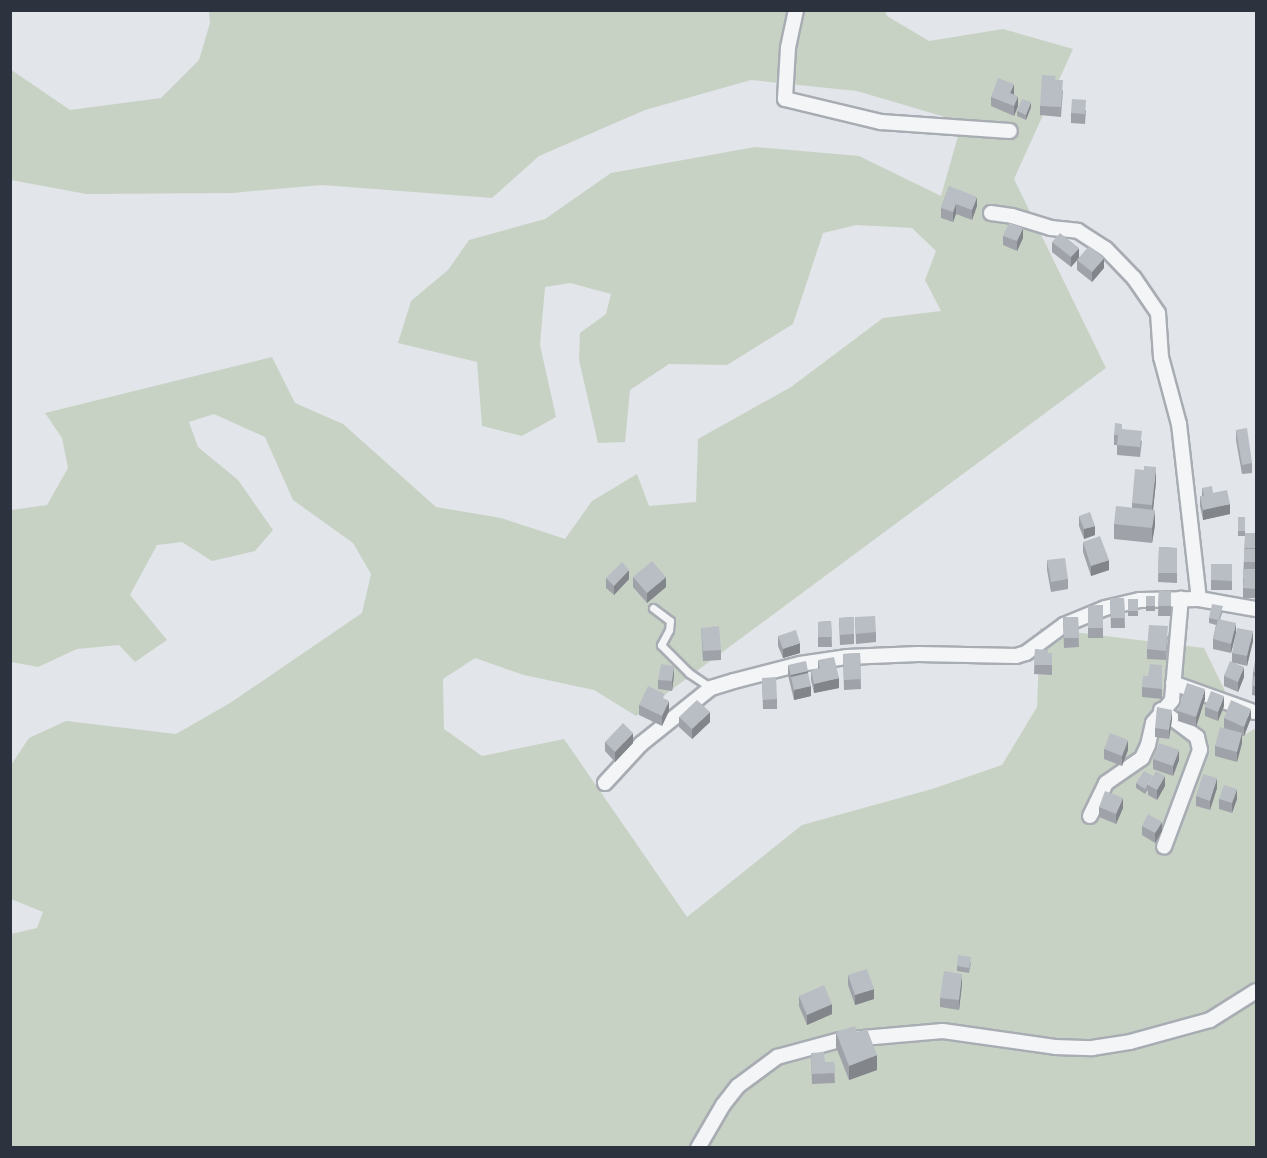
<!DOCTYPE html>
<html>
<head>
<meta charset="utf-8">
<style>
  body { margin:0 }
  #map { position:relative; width:1267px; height:1158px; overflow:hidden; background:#e2e5e9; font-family:"Nunito Sans",sans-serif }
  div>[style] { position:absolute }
  .green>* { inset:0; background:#c8d2c4 }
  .roads { filter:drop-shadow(2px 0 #a8acb3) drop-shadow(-2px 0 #a8acb3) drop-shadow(0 2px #a8acb3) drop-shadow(0 -2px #a8acb3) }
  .service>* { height:7px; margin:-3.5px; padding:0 3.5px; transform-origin:3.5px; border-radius:3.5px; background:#f4f5f7 }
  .minor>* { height:14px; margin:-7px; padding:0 7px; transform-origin:7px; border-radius:7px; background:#f4f5f7 }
  .wall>* { inset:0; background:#9fa3a9 }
  .shaded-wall>* { inset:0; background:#82858a }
  .building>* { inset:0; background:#b9bec5 }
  span { translate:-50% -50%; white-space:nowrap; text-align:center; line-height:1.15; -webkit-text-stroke:4.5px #f1f3f6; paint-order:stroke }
  .frame { position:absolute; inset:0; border:12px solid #2c333f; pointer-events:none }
</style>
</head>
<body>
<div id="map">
  <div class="green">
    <i style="clip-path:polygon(209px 10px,885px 10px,887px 16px,929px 41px,1003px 29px,1073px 49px,1014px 179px,1106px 368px,636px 716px,594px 690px,524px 675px,475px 658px,443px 679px,444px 729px,482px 756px,564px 739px,687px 917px,802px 825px,932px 789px,1002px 765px,1037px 707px,1040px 628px,1204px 648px,1246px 734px,1256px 728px,1256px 1147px,11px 1147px,11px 934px,37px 928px,43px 912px,11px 899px,11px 765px,29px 738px,66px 721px,176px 734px,230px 703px,362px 613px,371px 574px,353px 543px,293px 500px,265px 437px,214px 414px,189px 422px,198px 447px,238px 480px,273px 530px,255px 551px,212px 561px,182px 542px,157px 545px,130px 595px,167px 640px,135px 662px,119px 645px,77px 649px,38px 667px,11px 662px,11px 510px,47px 505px,68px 468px,62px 438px,45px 413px,272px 357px,295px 403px,343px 424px,436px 507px,501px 518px,565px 539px,592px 501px,637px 474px,649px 506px,696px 502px,698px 439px,791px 387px,883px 318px,941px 311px,925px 280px,936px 251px,912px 228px,856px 225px,823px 233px,793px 324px,727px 365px,669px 364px,630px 390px,625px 442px,598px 443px,579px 360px,580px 333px,606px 314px,611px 294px,570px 283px,545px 287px,540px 345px,556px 417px,522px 436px,482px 426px,477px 362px,398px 343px,411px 301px,448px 270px,469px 240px,545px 219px,611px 173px,755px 147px,859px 156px,941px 196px,962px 122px,857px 91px,751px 80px,645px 110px,539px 156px,492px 198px,322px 185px,232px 193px,86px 194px,11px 180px,10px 69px,70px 110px,161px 98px,199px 60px,210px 23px)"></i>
  </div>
  <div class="roads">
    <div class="service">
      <i style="left:653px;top:608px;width:21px;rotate:37deg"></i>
      <i style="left:670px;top:621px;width:9px;rotate:96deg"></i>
      <i style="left:669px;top:630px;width:17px;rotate:118deg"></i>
      <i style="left:661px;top:645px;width:40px;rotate:45deg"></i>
      <i style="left:689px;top:673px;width:27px;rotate:34deg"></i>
    </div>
    <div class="minor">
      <i style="left:796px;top:10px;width:39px;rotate:102deg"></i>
      <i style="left:788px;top:48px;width:51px;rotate:93.4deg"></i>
      <i style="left:785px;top:99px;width:99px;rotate:13.5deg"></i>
      <i style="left:881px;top:122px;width:129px;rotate:4deg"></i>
      <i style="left:991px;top:213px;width:21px;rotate:8deg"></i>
      <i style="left:1012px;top:216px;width:41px;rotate:17.1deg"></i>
      <i style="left:1051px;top:228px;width:27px;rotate:6deg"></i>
      <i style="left:1078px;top:231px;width:33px;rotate:33deg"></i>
      <i style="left:1106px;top:249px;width:40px;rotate:46deg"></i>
      <i style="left:1134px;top:278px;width:42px;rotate:55.6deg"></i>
      <i style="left:1158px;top:313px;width:44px;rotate:86.1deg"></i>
      <i style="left:1161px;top:357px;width:69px;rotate:75deg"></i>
      <i style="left:1179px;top:424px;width:176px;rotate:83.5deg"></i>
      <i style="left:1173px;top:683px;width:86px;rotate:19.7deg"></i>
      <i style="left:1161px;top:710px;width:45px;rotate:36.9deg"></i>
      <i style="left:1197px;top:737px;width:13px;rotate:77deg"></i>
      <i style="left:1200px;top:750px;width:103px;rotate:110.4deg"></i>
      <i style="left:605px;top:783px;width:53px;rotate:-47.3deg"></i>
      <i style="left:641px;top:744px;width:90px;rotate:-38.7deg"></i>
      <i style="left:711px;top:688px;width:24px;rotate:-17deg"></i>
      <i style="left:734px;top:681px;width:68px;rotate:-14.4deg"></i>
      <i style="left:800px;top:664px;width:48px;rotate:-8.5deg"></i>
      <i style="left:847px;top:657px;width:71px;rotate:-2.4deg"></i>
      <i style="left:918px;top:654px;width:98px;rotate:1.2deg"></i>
      <i style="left:1016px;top:656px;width:10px;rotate:-17deg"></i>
      <i style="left:1026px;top:653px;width:47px;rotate:-36.4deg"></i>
      <i style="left:1064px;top:625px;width:44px;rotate:-22.5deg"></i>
      <i style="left:1105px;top:608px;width:36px;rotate:-13deg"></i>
      <i style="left:1140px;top:600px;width:59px;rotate:-1deg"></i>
      <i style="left:1199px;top:599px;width:58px;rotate:10deg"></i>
      <i style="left:1090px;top:816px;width:37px;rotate:-64deg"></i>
      <i style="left:1106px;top:783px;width:44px;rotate:-34.8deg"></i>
      <i style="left:1142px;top:758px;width:14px;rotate:-65deg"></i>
      <i style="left:1148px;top:745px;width:23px;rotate:-77deg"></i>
      <i style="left:1153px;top:723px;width:30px;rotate:-50deg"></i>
      <i style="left:1172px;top:700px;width:102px;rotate:-85deg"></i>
      <i style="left:698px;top:1148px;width:50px;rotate:-59.8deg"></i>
      <i style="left:723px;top:1105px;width:24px;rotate:-52deg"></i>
      <i style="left:738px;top:1086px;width:49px;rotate:-36.6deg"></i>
      <i style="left:777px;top:1057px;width:65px;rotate:-15.1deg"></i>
      <i style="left:840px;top:1040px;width:103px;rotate:-5deg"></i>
      <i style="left:943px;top:1031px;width:113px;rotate:8.1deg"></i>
      <i style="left:1055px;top:1047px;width:37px;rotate:2deg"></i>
      <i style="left:1092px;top:1048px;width:38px;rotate:-9deg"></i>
      <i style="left:1130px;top:1042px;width:83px;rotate:-15.4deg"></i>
      <i style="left:1210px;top:1020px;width:54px;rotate:-32.2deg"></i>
    </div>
  </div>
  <div class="wall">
    <i style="clip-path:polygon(1063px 90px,1061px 117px,1040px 115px,1040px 106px)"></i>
    <i style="clip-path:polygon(1014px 94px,1018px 106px,1014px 116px,991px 106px,991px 97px)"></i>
    <i style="clip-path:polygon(1031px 107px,1026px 120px,1017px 116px,1017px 111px)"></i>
    <i style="clip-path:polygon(1086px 110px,1085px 124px,1071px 123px,1071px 113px)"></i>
    <i style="clip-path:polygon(949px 186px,977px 206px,972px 220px,956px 214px,953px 222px,941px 218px,941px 208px)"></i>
    <i style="clip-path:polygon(1003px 236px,1023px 238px,1017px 251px,1003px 245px)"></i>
    <i style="clip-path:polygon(1052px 242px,1079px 258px,1104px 268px,1092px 282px,1077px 270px,1077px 260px,1071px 267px,1052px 252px)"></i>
    <i style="clip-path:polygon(1122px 429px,1142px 441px,1140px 457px,1117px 455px,1117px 445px,1114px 445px,1114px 435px)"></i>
    <i style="clip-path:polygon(1236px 430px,1252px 463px,1252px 473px,1242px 474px,1236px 440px)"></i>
    <i style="clip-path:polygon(1156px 482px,1153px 510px,1155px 525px,1152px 543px,1114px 539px,1114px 524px,1132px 508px,1132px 503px)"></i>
    <i style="clip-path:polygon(1202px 488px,1213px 493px,1230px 514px,1203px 520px,1200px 506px,1200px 496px,1202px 496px)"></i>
    <i style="clip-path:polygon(1079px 516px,1095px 535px,1084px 539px,1079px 526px)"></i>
    <i style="clip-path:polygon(1238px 517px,1245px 517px,1245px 533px,1257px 533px,1257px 598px,1243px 598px,1243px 580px,1245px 536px,1238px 536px)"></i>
    <i style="clip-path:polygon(1083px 542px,1109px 570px,1091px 576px,1083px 552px)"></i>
    <i style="clip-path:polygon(1159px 547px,1177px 548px,1177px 583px,1158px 582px)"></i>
    <i style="clip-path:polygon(1047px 560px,1068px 579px,1068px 589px,1051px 592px,1047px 570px)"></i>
    <i style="clip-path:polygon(1211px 564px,1232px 564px,1232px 590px,1211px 590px)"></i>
    <i style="clip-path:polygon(633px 577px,666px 587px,647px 603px,633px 587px)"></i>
    <i style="clip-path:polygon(606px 578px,629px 579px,614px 595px,606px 588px)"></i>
    <i style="clip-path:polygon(1159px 590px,1171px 591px,1171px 616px,1158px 616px)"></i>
    <i style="clip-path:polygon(1146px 596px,1155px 596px,1155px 611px,1146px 611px)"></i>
    <i style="clip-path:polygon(1110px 598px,1124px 598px,1125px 628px,1111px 628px)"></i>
    <i style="clip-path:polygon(1128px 599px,1138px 599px,1138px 616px,1128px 616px)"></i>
    <i style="clip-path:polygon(1103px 605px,1103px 638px,1088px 638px,1088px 606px)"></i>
    <i style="clip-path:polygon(1223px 611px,1220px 619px,1236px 633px,1231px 653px,1213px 649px,1213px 639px,1216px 625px,1209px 623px,1209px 618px)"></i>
    <i style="clip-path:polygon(854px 617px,854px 644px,840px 645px,839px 618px)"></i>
    <i style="clip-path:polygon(855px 617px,876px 632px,876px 642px,856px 644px)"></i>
    <i style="clip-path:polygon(1063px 617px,1078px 617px,1079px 647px,1064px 648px)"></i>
    <i style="clip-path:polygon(831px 621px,832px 647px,818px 647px,818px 622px)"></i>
    <i style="clip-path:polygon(701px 628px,721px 650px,721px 660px,703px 661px)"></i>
    <i style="clip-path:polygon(778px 636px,800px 653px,783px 658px,778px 646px)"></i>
    <i style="clip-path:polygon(1168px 636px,1166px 660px,1147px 659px,1147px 649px)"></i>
    <i style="clip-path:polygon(1253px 641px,1247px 666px,1235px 663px,1244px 677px,1238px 692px,1224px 686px,1224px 676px,1232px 662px,1232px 653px)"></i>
    <i style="clip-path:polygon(1035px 649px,1048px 653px,1052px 653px,1052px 675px,1034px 674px)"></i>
    <i style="clip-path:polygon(860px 653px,861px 689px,844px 690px,843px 654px)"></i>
    <i style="clip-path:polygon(1257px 655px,1257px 696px,1252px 695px,1253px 672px)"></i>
    <i style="clip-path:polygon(818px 660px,839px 688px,814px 693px,811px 680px,811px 670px,818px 669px)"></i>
    <i style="clip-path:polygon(788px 665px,808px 676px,811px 696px,794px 700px,788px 675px)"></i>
    <i style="clip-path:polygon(1162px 665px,1162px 699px,1142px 697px,1142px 687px,1148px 676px)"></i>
    <i style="clip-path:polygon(674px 675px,672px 691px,658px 689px,658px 680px)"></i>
    <i style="clip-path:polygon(762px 678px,777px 699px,777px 709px,763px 709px)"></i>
    <i style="clip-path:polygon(665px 699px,669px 711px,662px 726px,639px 715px,639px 705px)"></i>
    <i style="clip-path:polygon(1205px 699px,1196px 727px,1178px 721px,1178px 711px)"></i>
    <i style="clip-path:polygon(1224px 706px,1218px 721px,1205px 716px,1205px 707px)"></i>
    <i style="clip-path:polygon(679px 717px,710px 722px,692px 739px,679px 727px)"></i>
    <i style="clip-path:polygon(1224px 718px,1251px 718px,1244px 736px,1242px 736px,1242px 743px,1237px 762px,1215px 756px,1215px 746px,1224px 728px)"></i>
    <i style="clip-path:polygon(1172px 719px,1169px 739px,1155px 737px,1155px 728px)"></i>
    <i style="clip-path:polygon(605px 742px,633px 743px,615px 762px,605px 751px)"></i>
    <i style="clip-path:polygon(1104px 749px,1128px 750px,1122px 766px,1104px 759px)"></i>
    <i style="clip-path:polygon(1153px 759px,1179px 760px,1173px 776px,1153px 769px)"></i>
    <i style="clip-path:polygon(1136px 783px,1165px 786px,1157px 800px,1148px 795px,1148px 790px,1145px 794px,1136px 788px)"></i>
    <i style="clip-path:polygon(1217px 788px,1210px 810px,1196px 806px,1196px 796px)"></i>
    <i style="clip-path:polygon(1219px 799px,1237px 799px,1232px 813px,1219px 809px)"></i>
    <i style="clip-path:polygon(1099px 807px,1123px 808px,1116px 824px,1099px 817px)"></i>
    <i style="clip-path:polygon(1142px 826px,1162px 831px,1155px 843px,1142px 835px)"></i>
    <i style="clip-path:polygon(971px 962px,969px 973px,957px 971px,957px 966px)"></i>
    <i style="clip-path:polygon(848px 975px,874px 999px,855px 1005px,848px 985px)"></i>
    <i style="clip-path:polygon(962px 984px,959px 1010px,940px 1007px,940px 998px)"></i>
    <i style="clip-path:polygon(799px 996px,832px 1014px,807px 1025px,799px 1006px)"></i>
    <i style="clip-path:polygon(836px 1032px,857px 1032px,877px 1070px,849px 1080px,836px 1047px)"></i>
    <i style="clip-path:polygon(811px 1053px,825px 1062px,834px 1062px,835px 1083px,812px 1084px)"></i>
  </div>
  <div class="shaded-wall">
    <i style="clip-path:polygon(1014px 84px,1014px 94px,1010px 103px,1010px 93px)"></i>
    <i style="clip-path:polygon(1018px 96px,1018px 106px,1014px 116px,1014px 106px)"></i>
    <i style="clip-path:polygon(1031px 102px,1031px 107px,1026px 120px,1026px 115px)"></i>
    <i style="clip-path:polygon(977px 197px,977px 206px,972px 220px,972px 210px)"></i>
    <i style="clip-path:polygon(956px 204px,956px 214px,953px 222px,953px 212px)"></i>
    <i style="clip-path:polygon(1023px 228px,1023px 238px,1017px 251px,1017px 241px)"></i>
    <i style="clip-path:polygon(1079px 248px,1079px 258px,1071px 267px,1071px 257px)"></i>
    <i style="clip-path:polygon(1104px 258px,1104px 268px,1092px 282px,1092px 272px)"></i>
    <i style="clip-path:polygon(1156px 467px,1156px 482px,1152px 519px,1152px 505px)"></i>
    <i style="clip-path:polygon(1230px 504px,1230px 514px,1203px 520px,1203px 510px)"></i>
    <i style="clip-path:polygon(1155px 510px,1155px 525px,1152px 543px,1152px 528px)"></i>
    <i style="clip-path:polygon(1095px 526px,1095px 535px,1084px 539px,1084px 529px)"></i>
    <i style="clip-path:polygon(1109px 560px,1109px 570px,1091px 576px,1091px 566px)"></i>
    <i style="clip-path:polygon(629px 570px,629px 579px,614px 595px,614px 586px)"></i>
    <i style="clip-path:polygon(666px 577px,666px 587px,647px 603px,647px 593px)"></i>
    <i style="clip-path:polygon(1236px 623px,1236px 633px,1231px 653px,1231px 644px)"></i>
    <i style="clip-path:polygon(1253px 631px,1253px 641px,1247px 666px,1247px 656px)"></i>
    <i style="clip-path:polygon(800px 643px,800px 653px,783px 658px,783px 649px)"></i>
    <i style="clip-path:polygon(674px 666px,674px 675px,672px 691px,672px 681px)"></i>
    <i style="clip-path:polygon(1244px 667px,1244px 677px,1238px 692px,1238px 682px)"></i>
    <i style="clip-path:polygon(808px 671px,808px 681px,791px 677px,791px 685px,791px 675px)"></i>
    <i style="clip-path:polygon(839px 678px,839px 688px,814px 693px,814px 684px)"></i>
    <i style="clip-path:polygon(811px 686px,811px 696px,794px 700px,794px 690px)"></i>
    <i style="clip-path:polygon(1205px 689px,1205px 699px,1196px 727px,1196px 717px)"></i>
    <i style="clip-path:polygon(1224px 696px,1224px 706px,1218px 721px,1218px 712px)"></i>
    <i style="clip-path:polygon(669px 701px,669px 711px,662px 726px,662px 716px)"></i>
    <i style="clip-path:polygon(1251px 709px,1251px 718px,1244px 736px,1244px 727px)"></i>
    <i style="clip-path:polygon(1172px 710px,1172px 719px,1169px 739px,1169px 730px)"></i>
    <i style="clip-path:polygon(710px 712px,710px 722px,692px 739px,692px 729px)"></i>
    <i style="clip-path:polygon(633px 733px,633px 743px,615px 762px,615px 752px)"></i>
    <i style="clip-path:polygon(1242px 733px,1242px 743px,1237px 762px,1237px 752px)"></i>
    <i style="clip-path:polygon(1128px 740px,1128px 750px,1122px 766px,1122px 756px)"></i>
    <i style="clip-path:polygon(1179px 750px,1179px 760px,1173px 776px,1173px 766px)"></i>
    <i style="clip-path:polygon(1165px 776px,1165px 786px,1157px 800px,1157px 790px)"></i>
    <i style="clip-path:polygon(1217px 778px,1217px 788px,1210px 810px,1210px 801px)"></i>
    <i style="clip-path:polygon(1237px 789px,1237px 799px,1232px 813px,1232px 803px)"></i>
    <i style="clip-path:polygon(1123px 798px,1123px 808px,1116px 824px,1116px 814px)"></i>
    <i style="clip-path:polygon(1162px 822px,1162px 831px,1155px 843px,1155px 833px)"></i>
    <i style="clip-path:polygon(962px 974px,962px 984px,959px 1010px,959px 1000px)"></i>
    <i style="clip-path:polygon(874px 989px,874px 999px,855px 1005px,855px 995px)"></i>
    <i style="clip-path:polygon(832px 1004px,832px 1014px,807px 1025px,807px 1015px)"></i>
    <i style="clip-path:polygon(877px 1055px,877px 1070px,849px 1080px,849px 1066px)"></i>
  </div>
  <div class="building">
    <i style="clip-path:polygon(1042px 75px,1056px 76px,1055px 80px,1063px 80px,1061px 107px,1040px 106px)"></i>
    <i style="clip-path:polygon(998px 78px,1014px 84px,1010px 93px,1018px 96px,1014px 106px,991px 97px)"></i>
    <i style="clip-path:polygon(1022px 99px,1031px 102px,1026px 115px,1017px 111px)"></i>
    <i style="clip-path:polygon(1072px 99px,1086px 100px,1085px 114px,1071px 113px)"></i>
    <i style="clip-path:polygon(949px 186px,977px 197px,972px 210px,956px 204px,953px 212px,941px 208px)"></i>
    <i style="clip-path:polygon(1009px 223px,1023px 228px,1017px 241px,1003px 236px)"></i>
    <i style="clip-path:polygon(1060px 233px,1079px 248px,1071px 257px,1052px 242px)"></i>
    <i style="clip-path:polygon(1089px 246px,1104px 258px,1092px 272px,1077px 260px)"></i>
    <i style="clip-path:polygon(1115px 423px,1122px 424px,1122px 429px,1142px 431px,1140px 447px,1117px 445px,1118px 435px,1114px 435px)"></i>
    <i style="clip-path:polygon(1247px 428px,1252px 463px,1242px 465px,1236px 430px)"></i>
    <i style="clip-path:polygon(1144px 466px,1156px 467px,1152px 505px,1132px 503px,1135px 469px,1144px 470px)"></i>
    <i style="clip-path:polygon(1212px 486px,1213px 493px,1227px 490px,1230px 504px,1203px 510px,1200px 496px,1204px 496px,1202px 488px)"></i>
    <i style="clip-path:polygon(1116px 506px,1155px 510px,1152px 528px,1114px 524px)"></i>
    <i style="clip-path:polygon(1090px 512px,1095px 526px,1084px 529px,1079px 516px)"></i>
    <i style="clip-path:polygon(1238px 517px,1245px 517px,1245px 531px,1238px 531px)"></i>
    <i style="clip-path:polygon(1245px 533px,1257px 533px,1257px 548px,1245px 548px)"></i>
    <i style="clip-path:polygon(1100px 536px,1109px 560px,1091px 566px,1083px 542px)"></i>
    <i style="clip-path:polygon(1159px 547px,1177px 548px,1177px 573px,1158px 573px)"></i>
    <i style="clip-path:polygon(1244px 549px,1257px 549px,1257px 562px,1244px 562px)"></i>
    <i style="clip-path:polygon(1065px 558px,1068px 579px,1051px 582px,1047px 560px)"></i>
    <i style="clip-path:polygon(652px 561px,666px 577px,647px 593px,633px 577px)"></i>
    <i style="clip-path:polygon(622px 562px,629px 570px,614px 586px,606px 578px)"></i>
    <i style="clip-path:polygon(1211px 564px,1232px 564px,1232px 581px,1211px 580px)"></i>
    <i style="clip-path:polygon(1243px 569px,1257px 569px,1257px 577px,1244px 577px,1243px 580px)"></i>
    <i style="clip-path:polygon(1244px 577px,1257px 577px,1257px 589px,1243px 588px)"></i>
    <i style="clip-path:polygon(1159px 590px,1171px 591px,1171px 606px,1158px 606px)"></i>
    <i style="clip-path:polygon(1146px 596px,1155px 596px,1155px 606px,1146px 606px)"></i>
    <i style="clip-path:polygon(1110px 598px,1124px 598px,1125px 618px,1111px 618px)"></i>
    <i style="clip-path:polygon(1128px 599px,1138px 599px,1138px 611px,1128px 611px)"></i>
    <i style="clip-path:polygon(1212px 604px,1223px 606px,1219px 619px,1218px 619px,1218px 620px,1209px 618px)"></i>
    <i style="clip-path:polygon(1103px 605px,1103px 628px,1088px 628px,1088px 606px)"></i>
    <i style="clip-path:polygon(875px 616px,876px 632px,856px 634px,855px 617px)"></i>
    <i style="clip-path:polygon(854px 617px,854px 634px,840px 635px,839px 618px)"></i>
    <i style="clip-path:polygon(1063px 617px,1078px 617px,1079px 638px,1064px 638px)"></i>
    <i style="clip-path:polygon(1218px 619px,1236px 623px,1231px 644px,1213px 639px)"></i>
    <i style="clip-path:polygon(831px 621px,832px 637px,818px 637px,818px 622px)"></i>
    <i style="clip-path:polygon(1149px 625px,1168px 626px,1166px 651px,1147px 649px)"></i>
    <i style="clip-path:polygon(719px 626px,721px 650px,703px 651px,701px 628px)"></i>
    <i style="clip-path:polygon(1237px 628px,1253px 631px,1247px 656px,1232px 653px)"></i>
    <i style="clip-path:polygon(796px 630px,800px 643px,783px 649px,778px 636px)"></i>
    <i style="clip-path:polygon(1035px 649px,1048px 650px,1048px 653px,1052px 653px,1052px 665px,1034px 665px)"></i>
    <i style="clip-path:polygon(860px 653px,861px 679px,844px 680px,843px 654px)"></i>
    <i style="clip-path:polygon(1256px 655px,1257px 655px,1257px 672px,1253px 672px)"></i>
    <i style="clip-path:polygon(834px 657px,839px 678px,814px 684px,811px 670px,820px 668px,818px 660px)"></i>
    <i style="clip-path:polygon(806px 661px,808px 671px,791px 675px,788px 665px)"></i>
    <i style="clip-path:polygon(1230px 661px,1244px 667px,1238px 682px,1224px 676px)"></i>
    <i style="clip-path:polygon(661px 664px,674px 666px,672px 681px,658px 680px)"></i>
    <i style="clip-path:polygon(1150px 664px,1162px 665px,1162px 689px,1142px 687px,1143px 676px,1148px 676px)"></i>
    <i style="clip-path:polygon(808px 673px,811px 686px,794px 690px,791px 677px)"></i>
    <i style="clip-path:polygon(1254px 676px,1257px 677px,1257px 686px,1252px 686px)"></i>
    <i style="clip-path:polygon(776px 677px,777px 699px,763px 700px,762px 678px)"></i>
    <i style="clip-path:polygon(1187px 683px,1205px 689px,1196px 717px,1178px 711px)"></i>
    <i style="clip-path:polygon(648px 686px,665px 694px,663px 698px,669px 701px,662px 716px,639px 705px)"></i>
    <i style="clip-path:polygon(1211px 691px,1224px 696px,1218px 712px,1205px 707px)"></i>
    <i style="clip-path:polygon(697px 700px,710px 712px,692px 729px,679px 717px)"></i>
    <i style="clip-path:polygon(1231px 700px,1251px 709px,1244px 727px,1224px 718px)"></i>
    <i style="clip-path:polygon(1157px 707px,1172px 710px,1169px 730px,1155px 728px)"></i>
    <i style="clip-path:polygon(623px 723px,633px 733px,615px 752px,605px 742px)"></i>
    <i style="clip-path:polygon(1220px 727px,1242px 733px,1237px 752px,1215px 746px)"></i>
    <i style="clip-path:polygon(1110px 733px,1128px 740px,1122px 756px,1104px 749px)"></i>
    <i style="clip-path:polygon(1159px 743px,1179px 750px,1173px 766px,1153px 759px)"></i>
    <i style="clip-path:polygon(1144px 771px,1153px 776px,1145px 789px,1136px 783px)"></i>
    <i style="clip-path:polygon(1156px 771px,1165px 776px,1157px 790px,1148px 785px)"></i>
    <i style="clip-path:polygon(1203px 774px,1217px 778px,1210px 801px,1196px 796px)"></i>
    <i style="clip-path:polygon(1224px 785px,1237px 789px,1232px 803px,1219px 799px)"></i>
    <i style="clip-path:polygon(1105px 791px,1123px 798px,1116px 814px,1099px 807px)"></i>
    <i style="clip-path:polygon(1148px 814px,1162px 822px,1155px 833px,1142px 826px)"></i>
    <i style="clip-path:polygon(958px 955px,971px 957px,969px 968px,957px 966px)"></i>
    <i style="clip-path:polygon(867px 969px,874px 989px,855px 995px,848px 975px)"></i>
    <i style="clip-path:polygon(944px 971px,962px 974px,959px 1000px,940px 998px)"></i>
    <i style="clip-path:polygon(824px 985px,832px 1004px,807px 1015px,799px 996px)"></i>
    <i style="clip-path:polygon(855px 1026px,857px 1032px,867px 1029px,877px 1055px,849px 1066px,836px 1032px)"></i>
    <i style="clip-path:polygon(824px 1052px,825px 1062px,834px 1062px,835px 1073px,812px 1074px,811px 1053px)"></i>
  </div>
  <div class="frame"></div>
</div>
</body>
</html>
